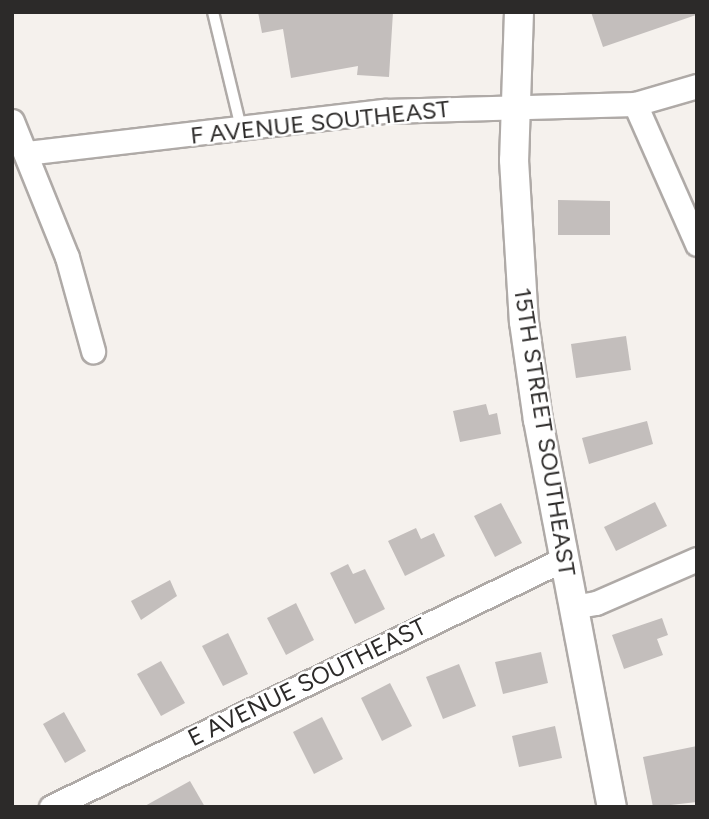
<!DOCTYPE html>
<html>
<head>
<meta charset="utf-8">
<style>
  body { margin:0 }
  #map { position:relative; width:709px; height:819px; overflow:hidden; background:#f5f1ed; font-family:Figtree,sans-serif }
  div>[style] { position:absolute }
  .building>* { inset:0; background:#c3bebc }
  .roads { filter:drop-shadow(2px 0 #afaaa7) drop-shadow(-2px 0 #afaaa7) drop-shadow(0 2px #afaaa7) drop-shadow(0 -2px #afaaa7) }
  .service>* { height:10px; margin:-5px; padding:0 5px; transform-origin:5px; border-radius:5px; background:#fff }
  .minor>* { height:23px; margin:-11.5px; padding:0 11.5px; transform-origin:11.5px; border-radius:11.5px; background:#fff }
  .tertiary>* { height:28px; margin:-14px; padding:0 14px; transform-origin:14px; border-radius:14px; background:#fff }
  span { translate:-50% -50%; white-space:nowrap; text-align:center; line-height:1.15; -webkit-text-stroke:5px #fff; paint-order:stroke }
  .street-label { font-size:24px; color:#2c2a29 }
  .frame { position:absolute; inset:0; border:14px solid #2c2a29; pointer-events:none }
</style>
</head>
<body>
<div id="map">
  <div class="building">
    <i style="clip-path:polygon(258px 12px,393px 12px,389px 77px,357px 75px,358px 66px,291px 78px,283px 29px,262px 33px)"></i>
    <i style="clip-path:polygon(591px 12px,695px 12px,696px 15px,603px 47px)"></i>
    <i style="clip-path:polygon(558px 200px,610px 201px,610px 235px,558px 235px)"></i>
    <i style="clip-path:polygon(626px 336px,631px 370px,576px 378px,571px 344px)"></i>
    <i style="clip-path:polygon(486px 404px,489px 415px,497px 413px,501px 434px,460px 442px,453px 411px)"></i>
    <i style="clip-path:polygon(647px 421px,653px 444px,589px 464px,582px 438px)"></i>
    <i style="clip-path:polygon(655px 502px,667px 526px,616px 551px,604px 527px)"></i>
    <i style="clip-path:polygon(501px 503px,522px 543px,495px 557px,474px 516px)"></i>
    <i style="clip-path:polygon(416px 528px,421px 539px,434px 533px,445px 556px,405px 576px,388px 541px)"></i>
    <i style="clip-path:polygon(348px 564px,353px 574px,365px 569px,385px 609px,355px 624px,330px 573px)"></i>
    <i style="clip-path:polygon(170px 580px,177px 596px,141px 620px,131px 601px)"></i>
    <i style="clip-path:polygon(296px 603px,314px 640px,286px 655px,267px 618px)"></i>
    <i style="clip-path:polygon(662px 618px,668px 635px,657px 639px,663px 655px,624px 669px,612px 635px)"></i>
    <i style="clip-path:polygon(228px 633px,248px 674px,223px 686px,202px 646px)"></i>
    <i style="clip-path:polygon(541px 652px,548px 683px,503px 694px,495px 662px)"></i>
    <i style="clip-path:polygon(161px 661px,185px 703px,161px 716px,137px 674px)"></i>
    <i style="clip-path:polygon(459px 664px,476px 706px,443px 719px,426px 677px)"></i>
    <i style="clip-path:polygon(390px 683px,412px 726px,382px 741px,361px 698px)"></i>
    <i style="clip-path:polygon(64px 712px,86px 751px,65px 763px,43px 724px)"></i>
    <i style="clip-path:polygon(322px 717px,343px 759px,314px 774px,293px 732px)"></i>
    <i style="clip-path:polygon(555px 726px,562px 758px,519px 767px,512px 736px)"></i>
    <i style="clip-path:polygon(697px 746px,697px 802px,653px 807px,643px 757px)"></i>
    <i style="clip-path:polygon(190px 781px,205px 807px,143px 807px)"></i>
  </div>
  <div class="roads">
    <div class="service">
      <i style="left:213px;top:12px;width:119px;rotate:76.4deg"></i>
    </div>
    <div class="minor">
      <i style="left:635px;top:104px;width:153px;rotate:66.1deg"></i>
      <i style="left:12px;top:121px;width:147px;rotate:68deg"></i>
      <i style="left:67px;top:257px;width:98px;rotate:74.5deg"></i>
      <i style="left:26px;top:153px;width:361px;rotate:-6.7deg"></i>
      <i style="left:385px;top:111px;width:250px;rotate:-1.6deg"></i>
      <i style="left:635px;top:104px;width:65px;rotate:-16.2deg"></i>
      <i style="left:573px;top:607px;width:23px;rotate:-10deg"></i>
      <i style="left:596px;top:603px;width:110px;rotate:-23.5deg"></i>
      <i style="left:51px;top:807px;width:570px;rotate:-25.8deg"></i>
    </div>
    <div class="tertiary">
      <i style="left:519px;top:12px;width:148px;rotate:91.9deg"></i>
      <i style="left:514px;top:160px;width:162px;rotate:86.5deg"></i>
      <i style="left:524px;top:322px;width:99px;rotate:81.9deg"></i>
      <i style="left:538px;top:420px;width:394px;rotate:79.2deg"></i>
    </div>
  </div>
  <div class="street-label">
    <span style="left:320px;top:122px;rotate:-6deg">F AVENUE SOUTHEAST</span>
    <span style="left:545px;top:432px;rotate:81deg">15TH STREET SOUTHEAST</span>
    <span style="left:307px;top:682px;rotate:-26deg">E AVENUE SOUTHEAST</span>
  </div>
  <div class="frame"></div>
</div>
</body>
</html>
